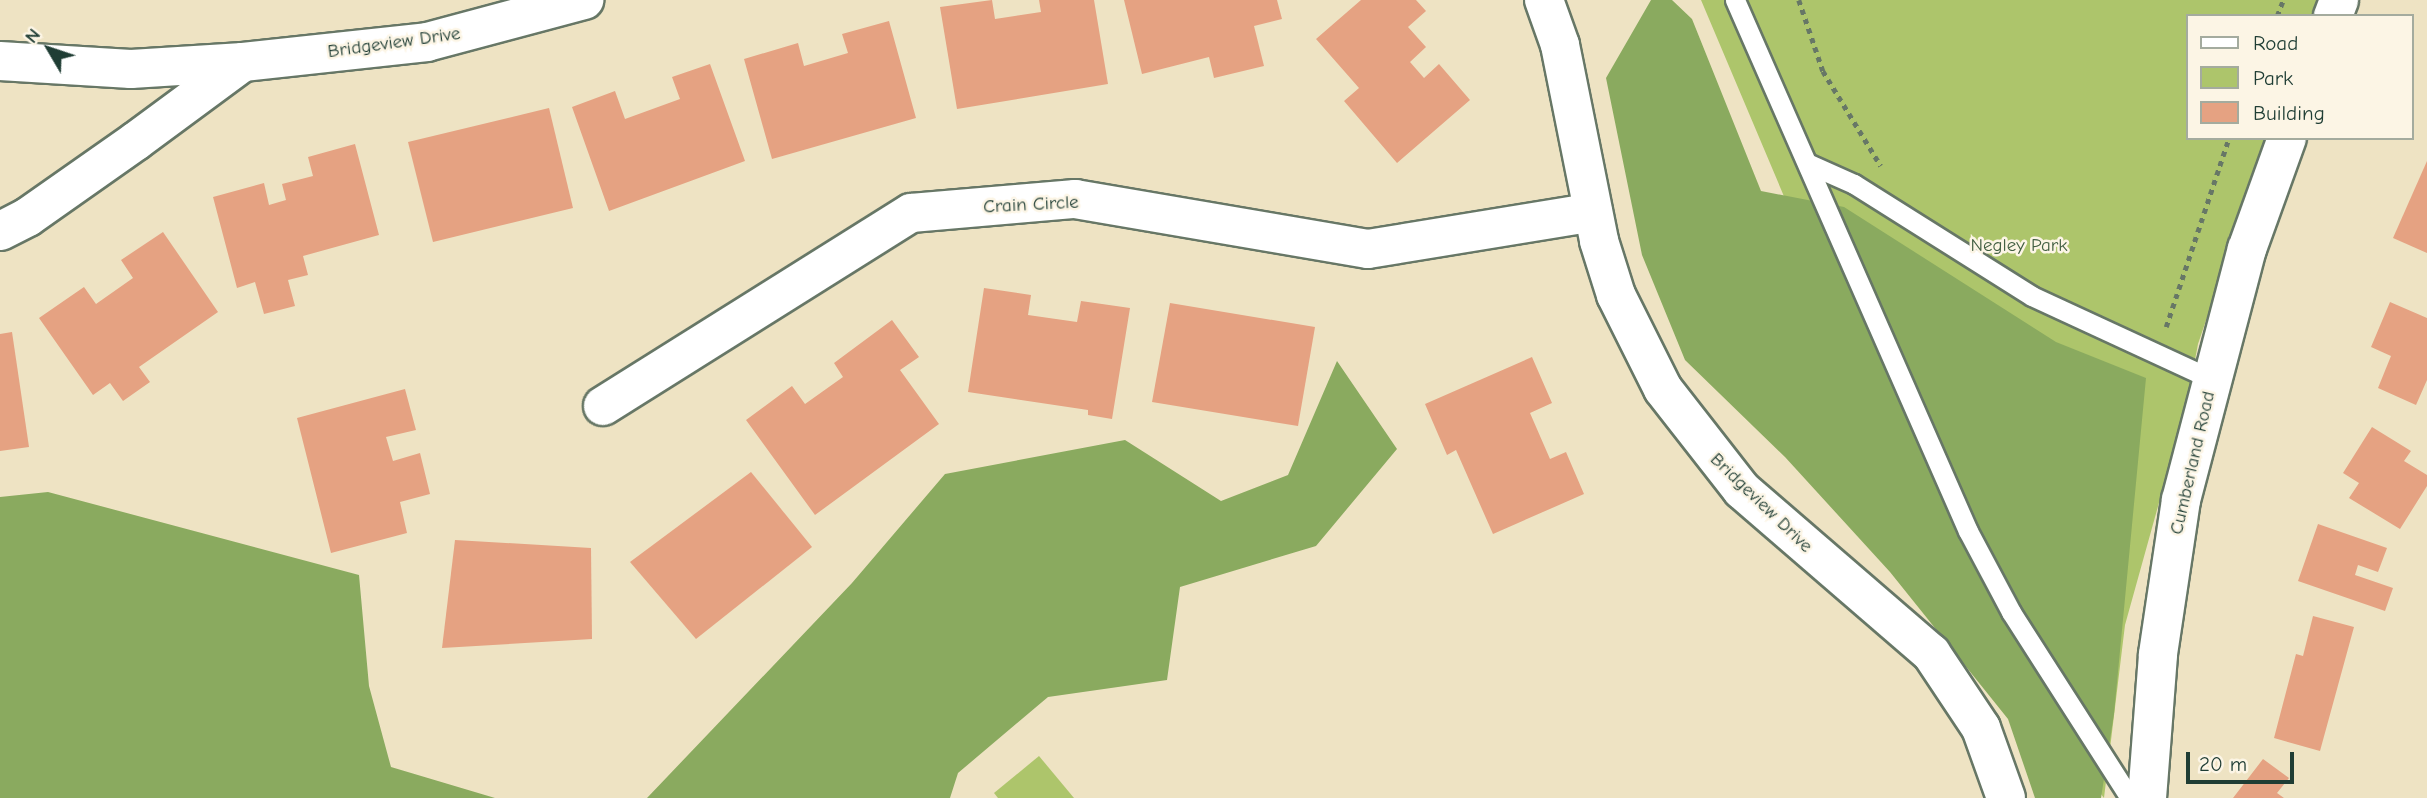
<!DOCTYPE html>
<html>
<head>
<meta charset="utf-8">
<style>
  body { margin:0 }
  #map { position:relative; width:2427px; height:798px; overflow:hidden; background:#eee3c3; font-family:"Comic Neue",sans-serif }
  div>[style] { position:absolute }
  .green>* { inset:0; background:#adc56b }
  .forest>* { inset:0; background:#8aaa5f }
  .building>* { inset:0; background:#e5a282 }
  .path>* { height:4.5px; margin-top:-2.25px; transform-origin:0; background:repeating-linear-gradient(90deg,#677766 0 5px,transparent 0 10px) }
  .roads { filter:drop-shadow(2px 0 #677766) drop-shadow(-2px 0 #677766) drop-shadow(0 2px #677766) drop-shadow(0 -2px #677766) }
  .lane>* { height:19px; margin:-9.5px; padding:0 9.5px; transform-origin:9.5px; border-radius:9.5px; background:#fff }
  .street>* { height:38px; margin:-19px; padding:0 19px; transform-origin:19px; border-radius:19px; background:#fff }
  span { translate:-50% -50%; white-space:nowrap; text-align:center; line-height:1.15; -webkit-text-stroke:5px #fcf5e5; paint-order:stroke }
  .street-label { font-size:19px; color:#1f3d34 }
  .park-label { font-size:19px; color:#425f42 }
  .legend { position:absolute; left:2186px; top:14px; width:228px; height:126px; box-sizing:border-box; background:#fcf5e5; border:2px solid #a4ab9e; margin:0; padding:9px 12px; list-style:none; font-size:21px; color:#1f3d34 }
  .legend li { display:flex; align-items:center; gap:14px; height:35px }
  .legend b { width:35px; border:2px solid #a4ab9e }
  .north { position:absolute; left:14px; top:14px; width:70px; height:70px; -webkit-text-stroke:5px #fcf5e5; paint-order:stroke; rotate:309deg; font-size:19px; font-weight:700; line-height:28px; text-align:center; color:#1f3d34 }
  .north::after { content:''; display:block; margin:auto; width:24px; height:32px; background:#1f3d34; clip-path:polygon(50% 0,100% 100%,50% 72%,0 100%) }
  .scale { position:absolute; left:2186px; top:752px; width:108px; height:32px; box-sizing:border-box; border:4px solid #1f3d34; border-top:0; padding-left:9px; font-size:21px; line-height:24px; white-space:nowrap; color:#1f3d34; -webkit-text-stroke:5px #fcf5e5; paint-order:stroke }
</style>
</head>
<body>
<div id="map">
  <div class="green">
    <i style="clip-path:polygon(1701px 0,2319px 0,2313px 16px,2187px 16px,2187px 138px,2268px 138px,2198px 344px,2187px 402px,2125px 625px,2104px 798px,2014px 683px,1805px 246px)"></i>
    <i style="clip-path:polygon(1039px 756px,1074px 798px,998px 798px,994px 793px)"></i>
  </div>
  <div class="forest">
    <i style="clip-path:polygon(1651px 0,1672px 0,1692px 19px,1761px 191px,1844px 207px,2056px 342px,2146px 378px,2114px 714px,2101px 798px,2035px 798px,2008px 719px,1890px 572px,1785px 457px,1685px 360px,1642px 255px,1606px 78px)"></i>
    <i style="clip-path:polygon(1337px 361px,1397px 449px,1316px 546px,1180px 587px,1167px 680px,1048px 697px,958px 773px,950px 798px,647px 798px,852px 583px,945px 474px,1125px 440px,1221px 501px,1288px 475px)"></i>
    <i style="clip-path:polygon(48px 492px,359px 575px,369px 686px,391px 767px,495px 798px,0 798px,0 497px)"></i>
  </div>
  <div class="building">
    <i style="clip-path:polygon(992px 0,995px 19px,1041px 12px,1039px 0,1094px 0,1108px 84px,957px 109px,940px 7px)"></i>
    <i style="clip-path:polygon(1124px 0,1277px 0,1282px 19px,1254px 26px,1264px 66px,1214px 78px,1209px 57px,1142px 74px)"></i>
    <i style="clip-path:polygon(1361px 0,1416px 0,1426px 11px,1408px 27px,1426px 47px,1410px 62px,1424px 78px,1439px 64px,1470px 100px,1397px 163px,1344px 101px,1359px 88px,1316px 39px)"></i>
    <i style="clip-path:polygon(889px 21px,916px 118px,772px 159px,744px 59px,798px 43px,804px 66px,848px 53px,842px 34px)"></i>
    <i style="clip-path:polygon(710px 64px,745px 161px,609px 211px,572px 107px,615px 91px,625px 119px,680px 99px,672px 77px)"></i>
    <i style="clip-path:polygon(549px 108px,573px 208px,433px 242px,408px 142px)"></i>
    <i style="clip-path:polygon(355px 144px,379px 235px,303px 256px,308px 275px,288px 280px,295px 306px,264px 314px,255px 282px,237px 288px,213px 197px,264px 183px,269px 205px,286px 200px,282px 184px,313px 176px,308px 157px)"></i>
    <i style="clip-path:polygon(2427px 161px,2427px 253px,2393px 238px)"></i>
    <i style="clip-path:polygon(163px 232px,218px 312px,139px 367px,150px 382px,123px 401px,110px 383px,93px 395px,39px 318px,84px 287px,96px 304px,133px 278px,121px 260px)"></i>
    <i style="clip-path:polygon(984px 288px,1031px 295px,1028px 315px,1077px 322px,1081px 301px,1130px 308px,1112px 419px,1088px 415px,1088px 410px,968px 392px)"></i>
    <i style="clip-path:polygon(2390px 302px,2427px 318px,2427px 380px,2416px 405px,2378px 388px,2391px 356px,2371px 347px)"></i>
    <i style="clip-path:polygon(1170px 303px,1315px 327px,1298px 426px,1152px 402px)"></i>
    <i style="clip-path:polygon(892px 320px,919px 357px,900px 370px,939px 424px,815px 515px,746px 420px,792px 386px,805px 404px,843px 377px,834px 363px)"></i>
    <i style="clip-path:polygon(12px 332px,29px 447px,0 451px,0 334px)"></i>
    <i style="clip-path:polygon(1532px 357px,1552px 403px,1530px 413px,1550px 459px,1566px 452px,1584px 494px,1493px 534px,1456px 450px,1447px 455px,1425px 404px)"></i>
    <i style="clip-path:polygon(405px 389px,416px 430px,386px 437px,393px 461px,420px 453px,430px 494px,400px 502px,407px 533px,331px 553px,297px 418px)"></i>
    <i style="clip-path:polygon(2372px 427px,2411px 451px,2404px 461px,2427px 475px,2427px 486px,2400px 529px,2349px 498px,2359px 483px,2343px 473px)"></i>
    <i style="clip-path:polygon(751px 472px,812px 547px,696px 639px,630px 562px)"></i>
    <i style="clip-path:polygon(2318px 524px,2387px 548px,2378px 572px,2358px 565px,2355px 575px,2393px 588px,2385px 611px,2298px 581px)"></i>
    <i style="clip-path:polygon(455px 540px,591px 548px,592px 639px,442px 648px)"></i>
    <i style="clip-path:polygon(2313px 616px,2354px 627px,2320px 751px,2274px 738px,2296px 654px,2303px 656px)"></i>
    <i style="clip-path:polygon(2263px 759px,2289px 778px,2277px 793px,2284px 798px,2233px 798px)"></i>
  </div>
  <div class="path">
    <i style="left:1799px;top:0;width:75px;rotate:71.3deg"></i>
    <i style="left:1823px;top:71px;width:111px;rotate:58.6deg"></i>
    <i style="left:2277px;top:16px;width:17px;rotate:-69deg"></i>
    <i style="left:2166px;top:327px;width:199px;rotate:-71.6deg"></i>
  </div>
  <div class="roads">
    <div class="lane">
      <i style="left:1735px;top:0;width:580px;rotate:66.31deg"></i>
      <i style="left:1968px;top:531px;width:92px;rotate:62deg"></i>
      <i style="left:2011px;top:612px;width:221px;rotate:57.4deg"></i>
      <i style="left:1809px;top:164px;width:49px;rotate:24deg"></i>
      <i style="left:1854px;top:184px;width:210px;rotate:32.2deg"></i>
      <i style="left:2032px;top:296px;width:198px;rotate:24.8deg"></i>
    </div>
    <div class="street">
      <i style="left:1544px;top:0;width:48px;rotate:70.4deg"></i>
      <i style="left:1560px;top:45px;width:200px;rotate:78.7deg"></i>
      <i style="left:1599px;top:241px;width:57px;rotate:72.5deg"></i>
      <i style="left:1616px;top:295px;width:105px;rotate:63.4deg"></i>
      <i style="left:1663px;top:389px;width:128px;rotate:52deg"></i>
      <i style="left:1742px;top:490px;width:250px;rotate:40.8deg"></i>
      <i style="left:1931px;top:653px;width:90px;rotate:56.3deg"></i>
      <i style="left:1981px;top:728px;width:74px;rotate:70.3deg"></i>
      <i style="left:2333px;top:16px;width:17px;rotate:-69deg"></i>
      <i style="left:0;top:61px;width:131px;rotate:3.5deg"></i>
      <i style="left:131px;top:69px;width:112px;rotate:-3.6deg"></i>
      <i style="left:243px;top:62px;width:133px;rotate:143.6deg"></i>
      <i style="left:136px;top:141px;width:132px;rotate:144.9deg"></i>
      <i style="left:28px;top:217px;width:31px;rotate:153deg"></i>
      <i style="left:243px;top:62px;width:185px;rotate:-6.2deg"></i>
      <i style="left:427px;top:42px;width:163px;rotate:-15deg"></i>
      <i style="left:603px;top:406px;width:363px;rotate:-32.1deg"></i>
      <i style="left:911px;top:213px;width:165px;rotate:-4.9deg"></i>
      <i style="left:1075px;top:199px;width:297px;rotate:9.7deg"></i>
      <i style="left:1368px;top:249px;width:228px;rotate:-9.3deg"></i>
      <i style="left:2147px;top:798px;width:144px;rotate:-85.6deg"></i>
      <i style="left:2158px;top:654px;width:156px;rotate:-81.5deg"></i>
      <i style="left:2181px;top:500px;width:260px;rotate:-75.3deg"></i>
      <i style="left:2247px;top:249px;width:118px;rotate:-70.2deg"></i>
    </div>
  </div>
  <div class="street-label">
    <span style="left:394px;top:43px;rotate:-8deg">Bridgeview Drive</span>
    <span style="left:1031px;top:205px;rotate:-3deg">Crain Circle</span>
    <span style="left:2193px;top:463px;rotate:-77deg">Cumberland Road</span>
    <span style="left:1761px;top:503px;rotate:44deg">Bridgeview Drive</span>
  </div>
  <div class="park-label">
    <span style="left:2019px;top:246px">Negley Park</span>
  </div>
  <ul class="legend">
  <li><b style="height:9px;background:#fff"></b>Road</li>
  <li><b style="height:19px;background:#adc56b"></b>Park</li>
  <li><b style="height:19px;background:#e5a282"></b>Building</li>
  </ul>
  <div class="north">N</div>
  <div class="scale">20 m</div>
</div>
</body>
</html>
